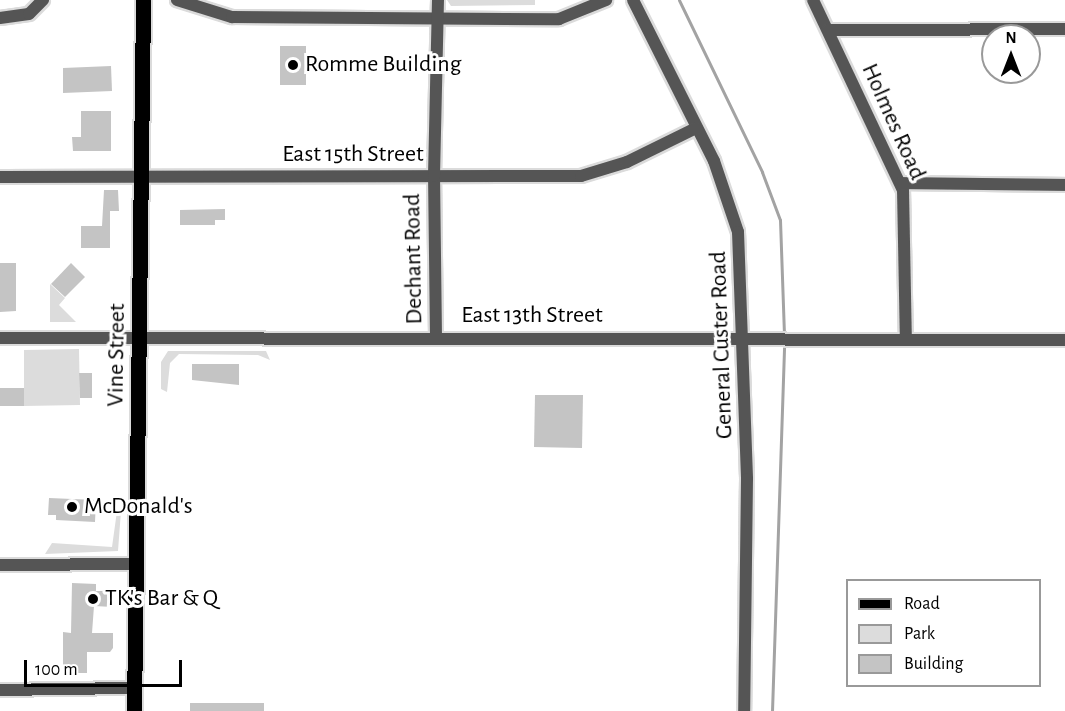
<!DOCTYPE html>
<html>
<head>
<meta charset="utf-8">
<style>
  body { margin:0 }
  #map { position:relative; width:1065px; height:711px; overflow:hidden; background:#fff; font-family:"Alegreya Sans",sans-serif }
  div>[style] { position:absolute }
  .green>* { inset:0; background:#dcdcdc }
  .stream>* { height:3px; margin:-1.5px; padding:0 1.5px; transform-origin:1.5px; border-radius:1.5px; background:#a3a3a3 }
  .building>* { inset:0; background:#c4c4c4 }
  .roads { filter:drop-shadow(2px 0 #dbdbdb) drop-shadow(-2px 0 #dbdbdb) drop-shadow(0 2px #dbdbdb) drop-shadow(0 -2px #dbdbdb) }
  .minor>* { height:12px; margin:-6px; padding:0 6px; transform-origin:6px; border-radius:6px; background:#555 }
  .tertiary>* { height:12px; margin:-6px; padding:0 6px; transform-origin:6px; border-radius:6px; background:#555 }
  .primary>* { height:15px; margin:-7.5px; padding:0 7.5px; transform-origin:7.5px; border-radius:7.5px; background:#000 }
  .dots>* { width:16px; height:16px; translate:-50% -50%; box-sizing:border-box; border:3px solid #fff; border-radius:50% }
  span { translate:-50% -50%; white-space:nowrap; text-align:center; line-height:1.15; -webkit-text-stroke:6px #fff; paint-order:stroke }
  .poi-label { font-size:24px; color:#000 }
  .left { translate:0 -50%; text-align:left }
  .street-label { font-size:24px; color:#000 }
  .legend { position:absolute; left:846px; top:579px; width:195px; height:108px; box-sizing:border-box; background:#fff; border:2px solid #999; margin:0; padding:8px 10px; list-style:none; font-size:18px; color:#000 }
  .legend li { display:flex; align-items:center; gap:12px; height:30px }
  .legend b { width:30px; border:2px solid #999 }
  .north { position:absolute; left:981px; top:24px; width:60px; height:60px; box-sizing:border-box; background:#fff; border:2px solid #999; border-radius:50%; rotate:0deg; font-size:16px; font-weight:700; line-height:24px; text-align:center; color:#000 }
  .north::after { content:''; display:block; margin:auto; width:21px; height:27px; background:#000; clip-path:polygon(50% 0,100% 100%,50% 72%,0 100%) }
  .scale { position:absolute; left:24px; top:660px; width:158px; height:27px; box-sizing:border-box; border:3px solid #000; border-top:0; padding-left:8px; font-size:18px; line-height:21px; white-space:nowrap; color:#000; -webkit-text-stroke:4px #fff; paint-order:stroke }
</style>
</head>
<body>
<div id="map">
  <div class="green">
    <i style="clip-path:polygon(447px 0,535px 0,535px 5px,451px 6px)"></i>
    <i style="clip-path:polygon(50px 284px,65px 298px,59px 305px,76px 322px,50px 322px)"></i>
    <i style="clip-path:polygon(79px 349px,80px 405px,24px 406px,24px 350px)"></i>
    <i style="clip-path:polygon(168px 351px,266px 351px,270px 360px,258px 355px,179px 354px,170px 363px,167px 392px,161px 389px,161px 362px)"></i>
    <i style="clip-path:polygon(117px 511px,121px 511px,118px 551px,45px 554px,52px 543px,112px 547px)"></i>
  </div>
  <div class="stream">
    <i style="left:679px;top:0;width:191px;rotate:64.2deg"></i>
    <i style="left:762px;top:172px;width:51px;rotate:69.4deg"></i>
    <i style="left:780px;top:220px;width:116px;rotate:88deg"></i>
    <i style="left:772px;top:711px;width:368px;rotate:-88.1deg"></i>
  </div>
  <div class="building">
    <i style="clip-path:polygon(280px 46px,306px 46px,306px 85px,280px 85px)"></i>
    <i style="clip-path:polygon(111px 66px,112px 91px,63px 93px,63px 68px)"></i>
    <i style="clip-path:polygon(81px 111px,111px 111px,111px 151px,73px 151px,72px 137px,81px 137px)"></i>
    <i style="clip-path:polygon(104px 190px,118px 190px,119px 211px,110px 211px,110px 248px,81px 248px,81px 226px,102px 226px)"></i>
    <i style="clip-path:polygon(225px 209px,225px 220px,215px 220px,215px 225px,180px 225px,180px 210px)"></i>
    <i style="clip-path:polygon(0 263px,16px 263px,16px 311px,0 312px)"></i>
    <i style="clip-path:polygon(71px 263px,85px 277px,65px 297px,51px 284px)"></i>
    <i style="clip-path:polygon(192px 364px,239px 364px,239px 385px,192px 380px)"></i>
    <i style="clip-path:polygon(79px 373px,92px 373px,92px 398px,80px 398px)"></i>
    <i style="clip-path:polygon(0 388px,24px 388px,24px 406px,0 406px)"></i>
    <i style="clip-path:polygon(535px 395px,583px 395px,582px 448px,534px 447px)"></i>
    <i style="clip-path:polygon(49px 498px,96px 500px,95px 522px,56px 520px,56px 515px,48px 515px)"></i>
    <i style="clip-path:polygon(72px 583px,96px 584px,96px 591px,113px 591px,113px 607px,94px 606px,92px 633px,113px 633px,113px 648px,110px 652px,87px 652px,87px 673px,63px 673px,63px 632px,71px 633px)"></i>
    <i style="clip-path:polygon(190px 703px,264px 703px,264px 711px,190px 711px)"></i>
  </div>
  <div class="roads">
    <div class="minor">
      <i style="left:177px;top:0;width:58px;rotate:17.2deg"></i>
      <i style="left:232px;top:17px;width:327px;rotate:0.4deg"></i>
      <i style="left:559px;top:19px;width:51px;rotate:-22deg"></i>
      <i style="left:633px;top:0;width:180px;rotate:63.3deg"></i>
      <i style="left:714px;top:161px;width:75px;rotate:71.3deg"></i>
      <i style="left:738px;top:232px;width:247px;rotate:87.9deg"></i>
      <i style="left:747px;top:479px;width:232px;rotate:90.7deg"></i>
      <i style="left:813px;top:0;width:210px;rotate:64.7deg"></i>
      <i style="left:903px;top:190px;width:150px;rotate:88.9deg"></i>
      <i style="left:0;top:18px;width:29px;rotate:-8deg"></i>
      <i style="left:29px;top:14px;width:20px;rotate:-45deg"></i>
      <i style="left:828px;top:30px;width:237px;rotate:-0.2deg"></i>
      <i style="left:0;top:177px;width:581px;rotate:-0.1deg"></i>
      <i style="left:581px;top:176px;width:48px;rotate:-16.9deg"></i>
      <i style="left:627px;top:162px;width:77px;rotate:-26.2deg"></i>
      <i style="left:901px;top:183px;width:164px;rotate:0.7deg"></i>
      <i style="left:436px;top:337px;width:161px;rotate:-90.7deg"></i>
      <i style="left:434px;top:176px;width:176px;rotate:-88.7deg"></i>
      <i style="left:0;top:565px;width:136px;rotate:-0.4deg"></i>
      <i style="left:0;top:690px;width:134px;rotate:-0.9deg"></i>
    </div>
    <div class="tertiary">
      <i style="left:0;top:338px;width:1065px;rotate:0.11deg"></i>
    </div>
    <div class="primary">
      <i style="left:134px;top:711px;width:711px;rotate:-89.27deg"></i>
    </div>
  </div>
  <div class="dots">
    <i style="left:293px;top:65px;background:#000"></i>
    <i style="left:72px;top:507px;background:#000"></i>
    <i style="left:93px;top:599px;background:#000"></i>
  </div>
  <div class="poi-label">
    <span class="left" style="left:305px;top:65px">Romme Building</span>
    <span class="left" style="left:84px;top:507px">McDonald's</span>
    <span class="left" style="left:105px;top:599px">TK's Bar &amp; Q</span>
  </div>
  <div class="street-label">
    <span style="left:893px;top:122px;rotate:66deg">Holmes Road</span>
    <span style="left:353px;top:155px">East 15th Street</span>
    <span style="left:414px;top:259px;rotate:-91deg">Dechant Road</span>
    <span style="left:532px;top:316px">East 13th Street</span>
    <span style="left:722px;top:345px;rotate:-92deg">General Custer Road</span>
    <span style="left:117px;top:355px;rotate:-89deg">Vine Street</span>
  </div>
  <ul class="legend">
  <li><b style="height:8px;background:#000"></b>Road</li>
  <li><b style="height:16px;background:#dcdcdc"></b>Park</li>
  <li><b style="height:16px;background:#c4c4c4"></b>Building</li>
  </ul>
  <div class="north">N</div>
  <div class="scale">100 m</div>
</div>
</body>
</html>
